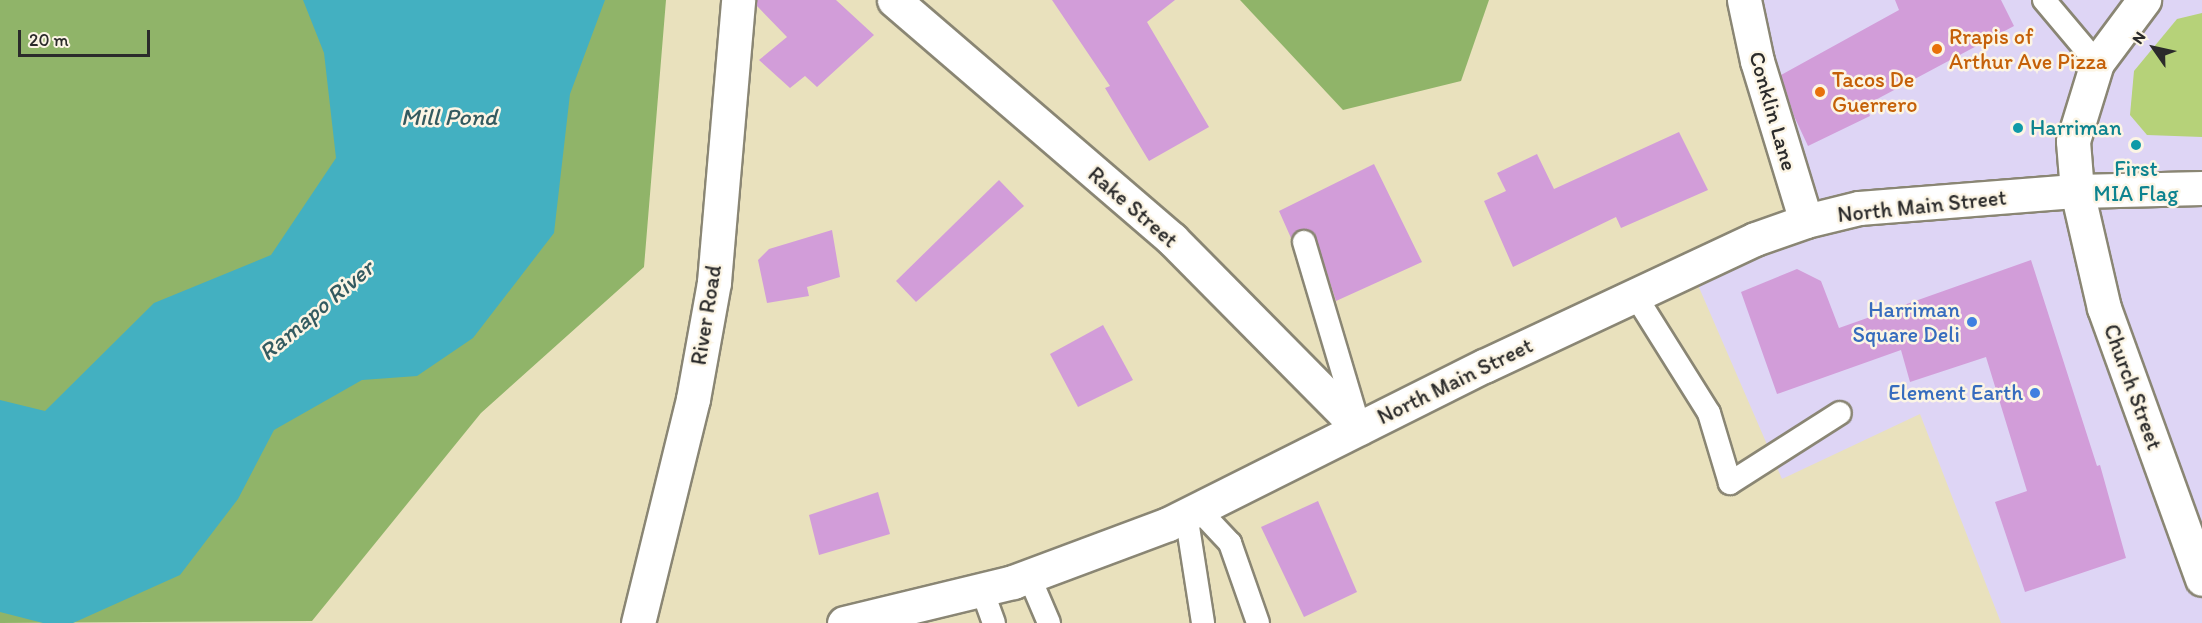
<!DOCTYPE html>
<html>
<head>
<meta charset="utf-8">
<style>
  body { margin:0 }
  #map { position:relative; width:2202px; height:623px; overflow:hidden; background:#e9e1bd; font-family:Itim,sans-serif }
  div>[style] { position:absolute }
  .built>* { inset:0; background:#ded5f5 }
  .green>* { inset:0; background:#b6d279 }
  .forest>* { inset:0; background:#90b469 }
  .water>* { inset:0; background:#43b0c1 }
  .building>* { inset:0; background:#d29dd9 }
  .roads { filter:drop-shadow(2px 0 #8a8674) drop-shadow(-2px 0 #8a8674) drop-shadow(0 2px #8a8674) drop-shadow(0 -2px #8a8674) }
  .service>* { height:22px; margin:-11px; padding:0 11px; transform-origin:11px; border-radius:11px; background:#fff }
  .minor>* { height:33px; margin:-16.5px; padding:0 16.5px; transform-origin:16.5px; border-radius:16.5px; background:#fff }
  .tertiary>* { height:33px; margin:-16.5px; padding:0 16.5px; transform-origin:16.5px; border-radius:16.5px; background:#fff }
  .dots>* { width:16px; height:16px; translate:-50% -50%; box-sizing:border-box; border:3px solid #fcf5e5; border-radius:50% }
  span { translate:-50% -50%; white-space:nowrap; text-align:center; line-height:1.15; -webkit-text-stroke:5px #fcf5e5; paint-order:stroke }
  .food-label { font-size:22px; color:#c56008 }
  .left { translate:0 -50%; text-align:left }
  .street-label { font-size:22px; color:#2b2b2b }
  .culture-label { font-size:22px; color:#0d838f }
  .shop-label { font-size:22px; color:#366cbe }
  .right { translate:-100% -50%; text-align:right }
  .water-label { font-size:24px; color:#335a60; font-style:italic }
  .north { position:absolute; left:2124px; top:18px; width:60px; height:60px; -webkit-text-stroke:4px #fcf5e5; paint-order:stroke; rotate:304deg; font-size:16px; font-weight:700; line-height:24px; text-align:center; color:#2b2b2b }
  .north::after { content:''; display:block; margin:auto; width:21px; height:27px; background:#2b2b2b; clip-path:polygon(50% 0,100% 100%,50% 72%,0 100%) }
  .scale { position:absolute; left:18px; top:30px; width:132px; height:27px; box-sizing:border-box; border:3px solid #2b2b2b; border-top:0; padding-left:8px; font-size:18px; line-height:21px; white-space:nowrap; color:#2b2b2b; -webkit-text-stroke:4px #fcf5e5; paint-order:stroke }
</style>
</head>
<body>
<div id="map">
  <div class="built">
    <i style="clip-path:polygon(1744px 0,2202px 0,2202px 623px,2001px 623px,1920px 414px,1782px 479px,1691px 269px,1806px 220px)"></i>
  </div>
  <div class="green">
    <i style="clip-path:polygon(2202px 13px,2202px 137px,2147px 135px,2130px 115px,2134px 71px,2177px 19px)"></i>
  </div>
  <div class="forest">
    <i style="clip-path:polygon(0 0,666px 0,644px 267px,481px 413px,312px 621px,0 623px)"></i>
    <i style="clip-path:polygon(1240px 0,1489px 0,1461px 81px,1343px 110px)"></i>
  </div>
  <div class="water">
    <i style="clip-path:polygon(303px 0,605px 0,570px 94px,554px 233px,473px 338px,417px 376px,362px 380px,274px 430px,238px 499px,180px 575px,73px 623px,43px 623px,0 612px,0 400px,45px 411px,154px 303px,271px 255px,336px 158px,324px 53px)"></i>
  </div>
  <div class="building">
    <i style="clip-path:polygon(756px 0,836px 0,874px 35px,817px 87px,805px 76px,790px 88px,759px 60px,787px 37px,756px 5px)"></i>
    <i style="clip-path:polygon(1052px 0,1175px 0,1147px 22px,1209px 127px,1149px 161px,1105px 88px,1110px 86px)"></i>
    <i style="clip-path:polygon(1895px 0,2001px 0,2014px 26px,1866px 105px,1870px 116px,1808px 146px,1794px 116px,1781px 75px,1899px 10px)"></i>
    <i style="clip-path:polygon(1679px 132px,1708px 190px,1621px 228px,1616px 217px,1513px 267px,1484px 201px,1506px 191px,1497px 173px,1537px 154px,1554px 189px)"></i>
    <i style="clip-path:polygon(1374px 164px,1422px 262px,1336px 301px,1314px 233px,1301px 229px,1291px 238px,1279px 211px)"></i>
    <i style="clip-path:polygon(999px 180px,1024px 206px,916px 302px,896px 281px)"></i>
    <i style="clip-path:polygon(832px 230px,840px 277px,807px 287px,809px 296px,767px 303px,758px 260px,769px 249px)"></i>
    <i style="clip-path:polygon(2031px 260px,2097px 466px,2100px 465px,2126px 558px,2025px 592px,1995px 502px,2027px 491px,1986px 357px,1910px 382px,1901px 350px,1777px 394px,1741px 292px,1797px 269px,1821px 281px,1839px 328px)"></i>
    <i style="clip-path:polygon(1103px 325px,1133px 380px,1078px 407px,1050px 354px)"></i>
    <i style="clip-path:polygon(878px 492px,890px 534px,819px 555px,809px 515px)"></i>
    <i style="clip-path:polygon(1318px 501px,1357px 592px,1304px 617px,1261px 527px)"></i>
  </div>
  <div class="roads">
    <div class="service">
      <i style="left:2044px;top:0;width:82px;rotate:49.9deg"></i>
      <i style="left:1304px;top:242px;width:189px;rotate:73.4deg"></i>
      <i style="left:1635px;top:295px;width:139px;rotate:57.9deg"></i>
      <i style="left:1709px;top:413px;width:73px;rotate:73.3deg"></i>
      <i style="left:1730px;top:483px;width:130px;rotate:-32.5deg"></i>
      <i style="left:1198px;top:509px;width:47px;rotate:46.7deg"></i>
      <i style="left:1230px;top:543px;width:85px;rotate:70.7deg"></i>
      <i style="left:1186px;top:514px;width:110px;rotate:81.1deg"></i>
      <i style="left:1029px;top:576px;width:51px;rotate:66.9deg"></i>
      <i style="left:982px;top:590px;width:35px;rotate:70deg"></i>
    </div>
    <div class="minor">
      <i style="left:894px;top:0;width:367px;rotate:40.7deg"></i>
      <i style="left:1172px;top:239px;width:266px;rotate:45.3deg"></i>
      <i style="left:1744px;top:0;width:62px;rotate:78deg"></i>
      <i style="left:1757px;top:61px;width:167px;rotate:73deg"></i>
      <i style="left:2077px;top:191px;width:50px;rotate:-94.6deg"></i>
      <i style="left:2073px;top:141px;width:82px;rotate:-72.9deg"></i>
      <i style="left:2097px;top:63px;width:79px;rotate:-53.3deg"></i>
    </div>
    <div class="tertiary">
      <i style="left:2077px;top:191px;width:120px;rotate:77deg"></i>
      <i style="left:2104px;top:308px;width:288px;rotate:70.1deg"></i>
      <i style="left:638px;top:623px;width:231px;rotate:-76.2deg"></i>
      <i style="left:693px;top:399px;width:119px;rotate:-79.8deg"></i>
      <i style="left:714px;top:282px;width:283px;rotate:-85.1deg"></i>
      <i style="left:844px;top:623px;width:174px;rotate:-13.6deg"></i>
      <i style="left:1013px;top:582px;width:165px;rotate:-20.5deg"></i>
      <i style="left:1168px;top:524px;width:353px;rotate:-26.6deg"></i>
      <i style="left:1484px;top:366px;width:299px;rotate:-25.1deg"></i>
      <i style="left:1755px;top:239px;width:54px;rotate:-19.4deg"></i>
      <i style="left:1806px;top:221px;width:55px;rotate:-13.8deg"></i>
      <i style="left:1859px;top:208px;width:219px;rotate:-4.5deg"></i>
      <i style="left:2077px;top:191px;width:125px;rotate:-1.4deg"></i>
    </div>
  </div>
  <div class="dots">
    <i style="left:1937px;top:49px;background:#e8710a"></i>
    <i style="left:1820px;top:92px;background:#e8710a"></i>
    <i style="left:2018px;top:128px;background:#0f9aa8"></i>
    <i style="left:2136px;top:145px;background:#0f9aa8"></i>
    <i style="left:1972px;top:322px;background:#3f7fe0"></i>
    <i style="left:2035px;top:393px;background:#3f7fe0"></i>
  </div>
  <div class="food-label">
    <span class="left" style="left:1949px;top:49px">Rrapis of<br>Arthur Ave Pizza</span>
    <span class="left" style="left:1832px;top:92px">Tacos De<br>Guerrero</span>
  </div>
  <div class="street-label">
    <span style="left:1773px;top:111px;rotate:74deg">Conklin Lane</span>
    <span style="left:1922px;top:206px;rotate:-6deg">North Main Street</span>
    <span style="left:1133px;top:207px;rotate:41deg">Rake Street</span>
    <span style="left:706px;top:315px;rotate:-81deg">River Road</span>
    <span style="left:1455px;top:381px;rotate:-26deg">North Main Street</span>
    <span style="left:2133px;top:387px;rotate:70deg">Church Street</span>
  </div>
  <div class="culture-label">
    <span class="left" style="left:2030px;top:128px">Harriman</span>
    <span style="left:2136px;top:181px">First<br>MIA Flag</span>
  </div>
  <div class="shop-label">
    <span class="right" style="left:1960px;top:322px">Harriman<br>Square Deli</span>
    <span class="right" style="left:2023px;top:393px">Element Earth</span>
  </div>
  <div class="water-label">
    <span style="left:449px;top:117px">Mill Pond</span>
    <span style="left:316px;top:310px;rotate:-40deg">Ramapo River</span>
  </div>
  <div class="north">N</div>
  <div class="scale">20 m</div>
</div>
</body>
</html>
